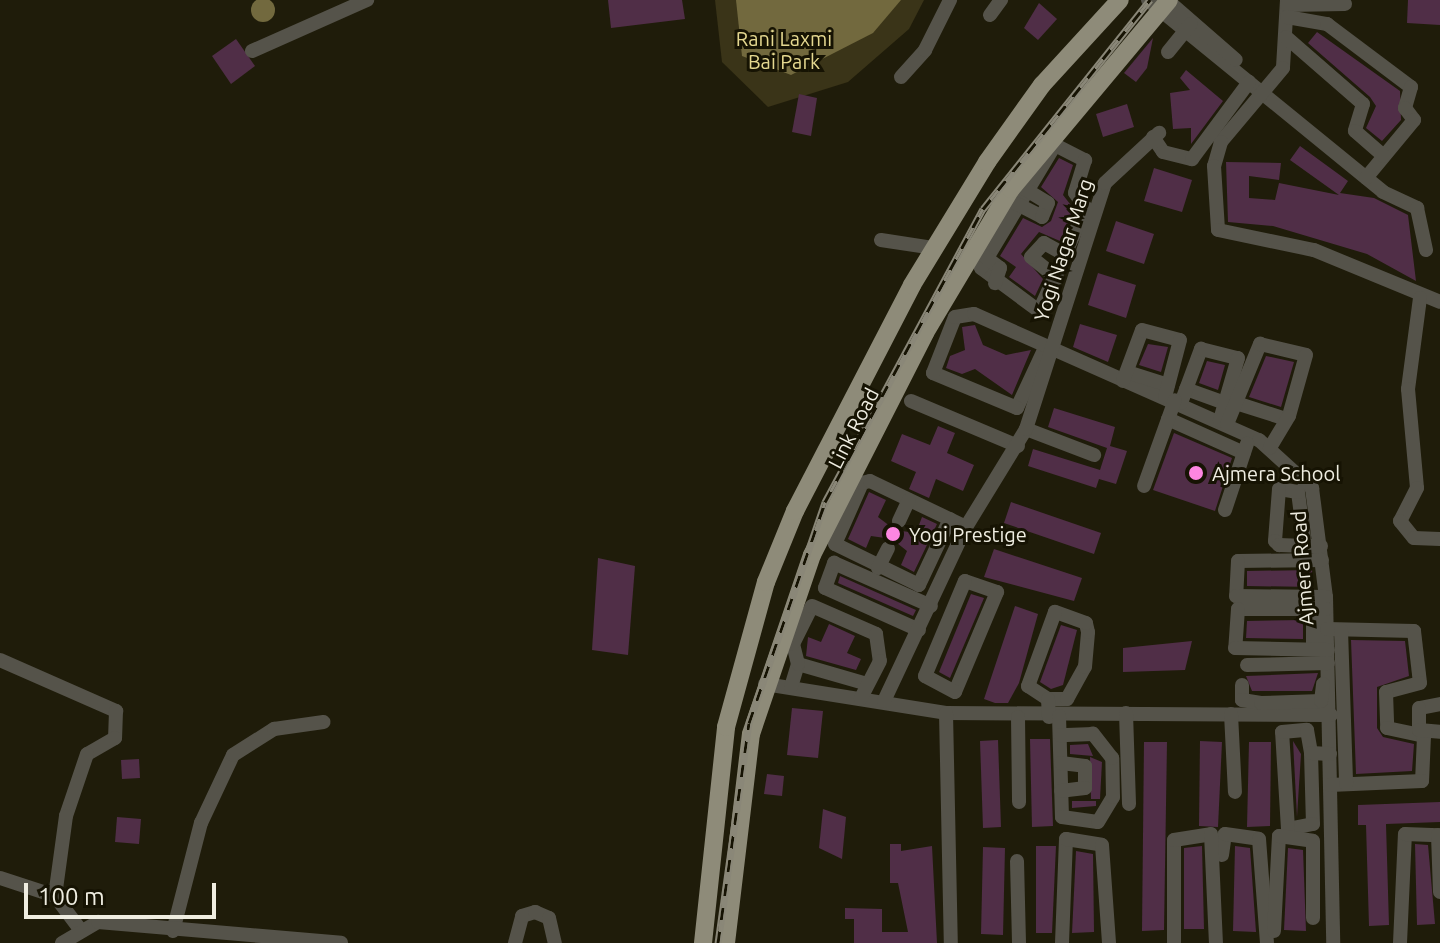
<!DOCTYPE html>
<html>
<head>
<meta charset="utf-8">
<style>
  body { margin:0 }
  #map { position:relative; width:1440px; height:943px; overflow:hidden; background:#1f1c0a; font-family:Ubuntu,sans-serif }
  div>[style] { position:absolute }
  .green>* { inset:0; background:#3a3418 }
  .water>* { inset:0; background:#72693e }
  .round { border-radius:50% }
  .building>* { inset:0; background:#502e47 }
  .minor>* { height:14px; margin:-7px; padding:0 7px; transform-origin:7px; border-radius:7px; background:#55534a }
  .major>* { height:18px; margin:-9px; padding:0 9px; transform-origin:9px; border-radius:9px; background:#8e8b79 }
  .rail>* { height:7px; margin-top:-3.5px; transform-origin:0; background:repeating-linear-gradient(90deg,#161303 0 12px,#8a8778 0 24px); box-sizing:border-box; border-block:2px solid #8a8778 }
  .dots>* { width:22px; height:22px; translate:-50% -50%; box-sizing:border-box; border:4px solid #161303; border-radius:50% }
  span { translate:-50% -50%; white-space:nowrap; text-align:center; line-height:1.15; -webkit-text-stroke:6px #161303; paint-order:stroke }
  .park-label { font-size:20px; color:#e5d890 }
  .street-label { font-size:20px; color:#efede1 }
  .poi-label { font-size:20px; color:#efede1 }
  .left { translate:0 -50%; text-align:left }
  .scale { position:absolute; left:24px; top:883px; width:192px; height:36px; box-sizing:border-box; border:4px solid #efede1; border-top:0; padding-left:10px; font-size:24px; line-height:28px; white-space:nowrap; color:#efede1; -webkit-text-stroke:6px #161303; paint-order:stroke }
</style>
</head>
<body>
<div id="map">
  <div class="green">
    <i style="clip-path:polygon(715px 0,924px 0,909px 29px,848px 82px,768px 107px,722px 62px)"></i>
  </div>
  <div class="water">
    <i class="round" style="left:251px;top:-2px;width:24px;height:24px"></i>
    <i style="clip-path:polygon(736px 0,901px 0,873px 33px,791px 75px,742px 56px)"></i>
  </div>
  <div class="building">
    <i style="clip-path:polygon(608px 0,682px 0,685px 19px,611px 28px)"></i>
    <i style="clip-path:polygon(1408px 0,1440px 0,1440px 25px,1407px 23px)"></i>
    <i style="clip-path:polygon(1039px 3px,1057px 19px,1038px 40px,1024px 28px)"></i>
    <i style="clip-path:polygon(1317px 32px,1400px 91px,1401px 120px,1382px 141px,1366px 128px,1376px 106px,1370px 97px,1308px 43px)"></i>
    <i style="clip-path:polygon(1153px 38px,1147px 68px,1136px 82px,1124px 73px)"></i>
    <i style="clip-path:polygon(236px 39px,255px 66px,231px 84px,212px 56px)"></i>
    <i style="clip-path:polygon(1186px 70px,1223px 101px,1191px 144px,1191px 128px,1173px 129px,1170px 93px,1190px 90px,1180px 78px)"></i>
    <i style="clip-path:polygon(799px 94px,817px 98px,811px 136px,792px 132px)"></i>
    <i style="clip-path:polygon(1127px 104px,1134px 127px,1103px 137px,1096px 114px)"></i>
    <i style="clip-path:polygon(1300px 146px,1348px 181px,1340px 193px,1374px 198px,1408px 215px,1416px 281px,1367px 254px,1273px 226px,1228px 222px,1226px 162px,1281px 163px,1279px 180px,1249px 176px,1249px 198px,1275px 200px,1279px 183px,1339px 195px,1290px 160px)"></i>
    <i style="clip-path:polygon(1059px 158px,1073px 165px,1063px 195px,1074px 209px,1060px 241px,1039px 232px,1021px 254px,1043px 279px,1035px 296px,1009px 277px,1016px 267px,1000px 256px,1023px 218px,1042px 227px,1051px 221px,1058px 202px,1041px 187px)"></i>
    <i style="clip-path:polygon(1154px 168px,1192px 180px,1182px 212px,1144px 201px)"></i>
    <i style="clip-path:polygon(1116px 221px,1154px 234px,1144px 264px,1106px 251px)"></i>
    <i style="clip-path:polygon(1098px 273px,1136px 285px,1126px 318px,1088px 305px)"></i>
    <i style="clip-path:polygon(1080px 324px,1117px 335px,1108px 362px,1073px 347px)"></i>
    <i style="clip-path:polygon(975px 325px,983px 345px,1006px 355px,1031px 350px,1012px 395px,975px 369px,962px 374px,946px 368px,950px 356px,965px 350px,962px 327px)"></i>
    <i style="clip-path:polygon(1148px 344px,1168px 347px,1161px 372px,1139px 365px)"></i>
    <i style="clip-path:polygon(1266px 356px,1294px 362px,1281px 407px,1249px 397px)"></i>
    <i style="clip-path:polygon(1207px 361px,1225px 365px,1218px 390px,1199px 383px)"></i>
    <i style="clip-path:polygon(1054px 408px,1115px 427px,1110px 446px,1127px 451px,1116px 484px,1099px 479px,1096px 488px,1028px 466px,1033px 449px,1100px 470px,1107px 448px,1048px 427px)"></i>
    <i style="clip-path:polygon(938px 426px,955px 433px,947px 453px,974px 465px,963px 491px,936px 479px,929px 498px,909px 489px,916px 472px,891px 461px,902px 434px,930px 445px)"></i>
    <i style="clip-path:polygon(1174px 433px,1232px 458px,1215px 511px,1153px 490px)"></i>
    <i style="clip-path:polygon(869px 492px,886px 500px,878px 517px,895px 530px,916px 533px,922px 517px,937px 524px,914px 572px,901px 565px,907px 551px,892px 539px,871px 536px,866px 548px,848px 539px)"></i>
    <i style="clip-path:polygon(1011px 502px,1101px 533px,1094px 554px,1004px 523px)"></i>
    <i style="clip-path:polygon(994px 549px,1082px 578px,1074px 601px,984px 577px)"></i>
    <i style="clip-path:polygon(598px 558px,635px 566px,628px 655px,592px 650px)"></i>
    <i style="clip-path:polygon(1247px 571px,1312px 570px,1313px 587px,1247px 586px)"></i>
    <i style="clip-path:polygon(840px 576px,916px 610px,913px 616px,838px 583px)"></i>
    <i style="clip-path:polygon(971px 594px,984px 598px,950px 678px,939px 672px)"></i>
    <i style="clip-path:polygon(1015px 606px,1038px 614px,1019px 683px,1008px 703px,995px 703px,984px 699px)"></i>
    <i style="clip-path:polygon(1303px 620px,1303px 639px,1246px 638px,1247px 621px)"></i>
    <i style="clip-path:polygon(829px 624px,855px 636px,847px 653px,861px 659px,856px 670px,806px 656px,808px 637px,821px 642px)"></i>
    <i style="clip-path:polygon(1061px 625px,1077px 630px,1063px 685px,1051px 689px,1040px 682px)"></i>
    <i style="clip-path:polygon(1351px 640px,1405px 641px,1409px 676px,1377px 687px,1377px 728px,1383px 737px,1414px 744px,1412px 771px,1356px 774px)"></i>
    <i style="clip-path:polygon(1192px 641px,1185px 670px,1123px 672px,1123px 648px)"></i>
    <i style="clip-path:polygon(1318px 673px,1312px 691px,1252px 691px,1246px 676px)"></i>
    <i style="clip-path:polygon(792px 708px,823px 711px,818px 758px,787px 755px)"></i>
    <i style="clip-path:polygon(1030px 739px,1050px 739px,1053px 826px,1032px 827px)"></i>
    <i style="clip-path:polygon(998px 740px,1001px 827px,983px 828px,980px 741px)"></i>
    <i style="clip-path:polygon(1200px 741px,1222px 742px,1218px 827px,1199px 826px)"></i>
    <i style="clip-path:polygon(1293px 741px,1301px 754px,1297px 817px)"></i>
    <i style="clip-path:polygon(1144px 742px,1167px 742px,1164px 930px,1142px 931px)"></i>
    <i style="clip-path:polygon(1249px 742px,1271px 742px,1270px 826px,1247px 827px)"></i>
    <i style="clip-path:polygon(1088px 744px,1093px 756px,1070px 754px,1070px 745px)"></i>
    <i style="clip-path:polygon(1090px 757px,1102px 762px,1100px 799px,1091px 799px)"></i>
    <i style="clip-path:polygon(139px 759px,140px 778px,122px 779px,121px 760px)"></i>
    <i style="clip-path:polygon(767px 774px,784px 776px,782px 796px,764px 794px)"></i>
    <i style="clip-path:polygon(1072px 801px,1096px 801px,1096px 806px,1072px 808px)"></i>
    <i style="clip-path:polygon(1440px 802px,1440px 822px,1386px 824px,1389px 925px,1369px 926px,1366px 825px,1358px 825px,1358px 805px)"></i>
    <i style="clip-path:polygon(823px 809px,846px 817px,842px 859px,819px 848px)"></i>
    <i style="clip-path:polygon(117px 817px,141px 819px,139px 844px,115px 842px)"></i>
    <i style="clip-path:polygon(890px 844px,901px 844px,901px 851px,932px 846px,937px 943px,854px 943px,854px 919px,845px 919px,845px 908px,882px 909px,882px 932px,908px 932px,898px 883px,890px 883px)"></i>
    <i style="clip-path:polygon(1415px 844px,1428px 845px,1435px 924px,1417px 925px)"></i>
    <i style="clip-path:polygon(1036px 846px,1056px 846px,1052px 933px,1036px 933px)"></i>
    <i style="clip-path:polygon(1202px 846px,1204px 929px,1184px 929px,1184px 848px)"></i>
    <i style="clip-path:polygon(1235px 846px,1250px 848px,1256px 932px,1233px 931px)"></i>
    <i style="clip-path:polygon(983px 847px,1005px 848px,1003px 935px,981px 934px)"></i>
    <i style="clip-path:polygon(1288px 848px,1303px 850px,1306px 931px,1284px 930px)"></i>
    <i style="clip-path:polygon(1076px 851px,1093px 854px,1094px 932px,1072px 933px)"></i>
  </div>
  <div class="minor">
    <i style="left:1148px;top:0;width:303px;rotate:39.2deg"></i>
    <i style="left:1383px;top:192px;width:38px;rotate:25deg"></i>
    <i style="left:1417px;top:208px;width:43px;rotate:77.9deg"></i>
    <i style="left:1167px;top:0;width:91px;rotate:41deg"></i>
    <i style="left:1287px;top:0;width:68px;rotate:93.4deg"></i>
    <i style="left:1283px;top:68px;width:97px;rotate:130deg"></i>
    <i style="left:1221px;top:142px;width:25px;rotate:106deg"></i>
    <i style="left:1214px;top:166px;width:64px;rotate:86.4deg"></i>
    <i style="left:1218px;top:230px;width:98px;rotate:11.8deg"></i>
    <i style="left:1314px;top:250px;width:136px;rotate:22.4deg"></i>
    <i style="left:1287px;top:5px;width:58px;rotate:-1deg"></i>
    <i style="left:990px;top:15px;width:19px;rotate:-54deg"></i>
    <i style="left:1287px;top:17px;width:41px;rotate:9.9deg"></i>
    <i style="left:1327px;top:24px;width:105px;rotate:36.9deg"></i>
    <i style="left:1411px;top:87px;width:22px;rotate:106deg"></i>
    <i style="left:1405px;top:108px;width:15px;rotate:53deg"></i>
    <i style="left:1414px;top:120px;width:75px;rotate:129.6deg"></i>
    <i style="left:1286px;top:37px;width:102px;rotate:41deg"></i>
    <i style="left:1363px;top:104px;width:28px;rotate:107deg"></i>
    <i style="left:1355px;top:131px;width:38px;rotate:41deg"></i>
    <i style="left:252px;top:51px;width:126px;rotate:-23.9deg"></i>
    <i style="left:1168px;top:52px;width:36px;rotate:-51deg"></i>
    <i style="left:901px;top:77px;width:36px;rotate:-48deg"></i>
    <i style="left:925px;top:50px;width:56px;rotate:-63.4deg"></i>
    <i style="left:1153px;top:137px;width:18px;rotate:56deg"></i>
    <i style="left:1163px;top:152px;width:30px;rotate:14deg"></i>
    <i style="left:1192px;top:159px;width:96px;rotate:-53.5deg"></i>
    <i style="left:1055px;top:145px;width:34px;rotate:27deg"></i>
    <i style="left:1085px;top:160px;width:34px;rotate:107deg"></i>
    <i style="left:1075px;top:193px;width:19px;rotate:54deg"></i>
    <i style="left:1086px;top:208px;width:113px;rotate:114.5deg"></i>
    <i style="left:1039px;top:311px;width:72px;rotate:-143.4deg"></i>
    <i style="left:981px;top:268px;width:144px;rotate:-59deg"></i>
    <i style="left:1017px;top:204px;width:28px;rotate:27deg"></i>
    <i style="left:1042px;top:217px;width:15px;rotate:-67deg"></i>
    <i style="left:1048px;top:203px;width:26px;rotate:-149deg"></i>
    <i style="left:881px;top:240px;width:54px;rotate:8.6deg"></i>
    <i style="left:984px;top:256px;width:20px;rotate:37deg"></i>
    <i style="left:1000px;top:268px;width:16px;rotate:108deg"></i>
    <i style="left:1057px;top:278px;width:33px;rotate:-141deg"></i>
    <i style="left:1031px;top:257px;width:19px;rotate:-47deg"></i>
    <i style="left:1044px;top:243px;width:21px;rotate:29deg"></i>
    <i style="left:1420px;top:298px;width:92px;rotate:97.5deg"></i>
    <i style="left:1408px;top:389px;width:99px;rotate:84.8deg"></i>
    <i style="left:1417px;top:488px;width:37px;rotate:117deg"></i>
    <i style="left:1400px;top:521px;width:22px;rotate:51deg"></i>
    <i style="left:1414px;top:538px;width:26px;rotate:2deg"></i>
    <i style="left:1044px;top:350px;width:64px;rotate:115deg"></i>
    <i style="left:1017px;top:408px;width:91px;rotate:-157.4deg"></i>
    <i style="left:933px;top:373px;width:60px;rotate:-68.6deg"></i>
    <i style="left:955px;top:317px;width:19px;rotate:-9deg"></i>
    <i style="left:974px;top:314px;width:312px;rotate:23.9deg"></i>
    <i style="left:1259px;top:440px;width:72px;rotate:42.2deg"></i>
    <i style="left:1312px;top:488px;width:110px;rotate:82.7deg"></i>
    <i style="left:1326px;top:597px;width:346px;rotate:88.8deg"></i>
    <i style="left:1127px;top:372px;width:43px;rotate:17.6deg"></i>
    <i style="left:1123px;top:381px;width:54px;rotate:-69.6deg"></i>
    <i style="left:1142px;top:330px;width:39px;rotate:15deg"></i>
    <i style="left:1180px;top:340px;width:59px;rotate:104.7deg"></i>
    <i style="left:1186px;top:389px;width:41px;rotate:19.7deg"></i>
    <i style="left:911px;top:401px;width:116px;rotate:22.8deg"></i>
    <i style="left:1181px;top:403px;width:58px;rotate:-69.7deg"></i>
    <i style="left:1201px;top:349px;width:38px;rotate:14deg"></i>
    <i style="left:1238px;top:358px;width:65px;rotate:106.2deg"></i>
    <i style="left:1236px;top:403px;width:52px;rotate:17.7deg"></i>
    <i style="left:1168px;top:419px;width:83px;rotate:24.1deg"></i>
    <i style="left:1227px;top:424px;width:87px;rotate:-67.6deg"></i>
    <i style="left:1260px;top:344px;width:47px;rotate:13.4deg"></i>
    <i style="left:1306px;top:355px;width:63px;rotate:105.6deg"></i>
    <i style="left:1289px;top:416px;width:37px;rotate:121deg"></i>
    <i style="left:1026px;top:429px;width:73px;rotate:20.9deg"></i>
    <i style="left:1144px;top:486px;width:91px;rotate:-70.2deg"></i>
    <i style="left:1225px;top:510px;width:70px;rotate:-71.6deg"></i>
    <i style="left:950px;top:519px;width:73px;rotate:115.2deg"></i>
    <i style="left:919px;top:585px;width:93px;rotate:-154deg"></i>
    <i style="left:835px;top:544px;width:67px;rotate:-66.1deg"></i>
    <i style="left:862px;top:483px;width:8px;rotate:-14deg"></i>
    <i style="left:870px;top:481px;width:106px;rotate:25.6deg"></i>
    <i style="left:899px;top:521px;width:23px;rotate:-65deg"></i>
    <i style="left:1305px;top:546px;width:54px;rotate:-97.4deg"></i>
    <i style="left:1298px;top:492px;width:19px;rotate:-171deg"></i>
    <i style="left:1279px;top:489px;width:52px;rotate:94.4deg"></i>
    <i style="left:1275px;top:541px;width:6px;rotate:45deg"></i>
    <i style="left:1279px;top:545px;width:26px;rotate:2deg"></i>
    <i style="left:1305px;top:546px;width:16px"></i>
    <i style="left:1322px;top:560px;width:84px;rotate:179.3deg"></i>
    <i style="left:1238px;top:561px;width:35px;rotate:93deg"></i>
    <i style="left:1236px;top:596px;width:90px;rotate:0.6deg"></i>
    <i style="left:878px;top:568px;width:22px;rotate:-63deg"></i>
    <i style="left:965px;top:581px;width:34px;rotate:19deg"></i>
    <i style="left:997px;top:592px;width:108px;rotate:112.8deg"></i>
    <i style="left:955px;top:692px;width:34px;rotate:-152deg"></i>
    <i style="left:925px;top:676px;width:103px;rotate:-67.2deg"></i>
    <i style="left:1313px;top:609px;width:34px;rotate:90deg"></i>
    <i style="left:1326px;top:609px;width:88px;rotate:180deg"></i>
    <i style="left:1238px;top:609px;width:39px;rotate:94deg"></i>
    <i style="left:1235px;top:648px;width:93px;rotate:1.2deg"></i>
    <i style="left:1327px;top:629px;width:87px;rotate:1.3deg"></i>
    <i style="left:1414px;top:631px;width:52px;rotate:83.4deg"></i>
    <i style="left:1420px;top:683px;width:35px;rotate:165deg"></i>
    <i style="left:1386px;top:692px;width:36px;rotate:88deg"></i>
    <i style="left:1387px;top:728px;width:38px;rotate:12deg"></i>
    <i style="left:1424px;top:736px;width:45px;rotate:92.5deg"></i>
    <i style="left:1422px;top:781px;width:92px;rotate:177.5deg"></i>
    <i style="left:919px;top:630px;width:103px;rotate:-155.9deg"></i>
    <i style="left:825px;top:588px;width:27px;rotate:-70deg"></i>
    <i style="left:834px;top:563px;width:106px;rotate:23.9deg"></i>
    <i style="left:1341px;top:630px;width:154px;rotate:88.1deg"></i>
    <i style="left:0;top:660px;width:127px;rotate:23.7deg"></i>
    <i style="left:116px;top:711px;width:27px;rotate:92deg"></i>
    <i style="left:115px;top:738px;width:32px;rotate:150deg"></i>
    <i style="left:87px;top:754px;width:65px;rotate:108.7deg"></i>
    <i style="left:66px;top:816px;width:81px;rotate:97.8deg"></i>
    <i style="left:55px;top:896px;width:40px;rotate:53deg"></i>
    <i style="left:798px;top:664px;width:69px;rotate:16.1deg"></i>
    <i style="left:1247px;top:665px;width:81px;rotate:-1.4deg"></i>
    <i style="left:765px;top:684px;width:183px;rotate:9.1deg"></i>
    <i style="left:946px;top:713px;width:385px;rotate:0.3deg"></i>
    <i style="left:1242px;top:685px;width:15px;rotate:90deg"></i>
    <i style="left:1242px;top:700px;width:19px;rotate:9deg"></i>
    <i style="left:1261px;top:703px;width:60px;rotate:-1.9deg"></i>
    <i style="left:1321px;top:701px;width:17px;rotate:-83deg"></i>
    <i style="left:791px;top:687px;width:24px;rotate:-73deg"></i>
    <i style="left:798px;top:664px;width:21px;rotate:-104deg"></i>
    <i style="left:793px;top:644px;width:42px;rotate:-63.4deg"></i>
    <i style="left:812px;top:606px;width:70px;rotate:23.6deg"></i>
    <i style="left:876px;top:634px;width:27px;rotate:82deg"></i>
    <i style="left:880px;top:661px;width:42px;rotate:117.2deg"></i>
    <i style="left:1048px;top:699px;width:19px"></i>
    <i style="left:1067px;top:699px;width:37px;rotate:-61deg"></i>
    <i style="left:1085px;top:667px;width:35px;rotate:-85deg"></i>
    <i style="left:1088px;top:632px;width:9px;rotate:-103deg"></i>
    <i style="left:1086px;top:623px;width:33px;rotate:-160deg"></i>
    <i style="left:1055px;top:612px;width:79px;rotate:110deg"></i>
    <i style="left:1028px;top:686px;width:24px;rotate:33deg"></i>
    <i style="left:1048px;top:699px;width:18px;rotate:87deg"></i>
    <i style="left:884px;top:701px;width:192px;rotate:-64.8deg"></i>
    <i style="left:966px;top:527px;width:115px;rotate:-58.5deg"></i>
    <i style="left:1026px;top:429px;width:258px;rotate:-72.2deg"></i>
    <i style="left:1105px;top:183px;width:74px;rotate:-42.8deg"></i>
    <i style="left:1440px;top:704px;width:21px;rotate:169deg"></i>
    <i style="left:1419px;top:708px;width:22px;rotate:90deg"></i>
    <i style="left:1419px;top:730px;width:21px;rotate:5deg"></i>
    <i style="left:946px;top:713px;width:230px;rotate:88.8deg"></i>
    <i style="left:1126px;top:713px;width:91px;rotate:88.1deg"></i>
    <i style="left:1231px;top:714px;width:78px;rotate:87.1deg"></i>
    <i style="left:1059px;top:716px;width:101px;rotate:88.3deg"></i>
    <i style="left:1062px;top:817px;width:36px;rotate:8deg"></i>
    <i style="left:1098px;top:822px;width:29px;rotate:-59deg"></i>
    <i style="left:1113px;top:797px;width:39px;rotate:-91deg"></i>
    <i style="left:1112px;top:758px;width:31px;rotate:-128deg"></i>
    <i style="left:1093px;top:734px;width:33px;rotate:178deg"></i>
    <i style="left:1018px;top:717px;width:85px;rotate:89.3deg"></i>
    <i style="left:1311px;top:753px;width:71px;rotate:88.4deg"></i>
    <i style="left:1313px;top:824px;width:25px;rotate:169deg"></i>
    <i style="left:1288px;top:829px;width:97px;rotate:-93.5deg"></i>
    <i style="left:1282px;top:732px;width:25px;rotate:-5deg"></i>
    <i style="left:1307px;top:730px;width:23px;rotate:80deg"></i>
    <i style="left:1311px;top:753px;width:19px;rotate:3deg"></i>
    <i style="left:1061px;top:763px;width:24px;rotate:7deg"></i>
    <i style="left:1085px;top:766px;width:22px;rotate:90deg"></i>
    <i style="left:1085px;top:788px;width:24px;rotate:173deg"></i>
    <i style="left:1222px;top:855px;width:21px;rotate:-82deg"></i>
    <i style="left:1225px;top:834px;width:34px;rotate:8deg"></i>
    <i style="left:1259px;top:839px;width:104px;rotate:85.6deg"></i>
    <i style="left:1017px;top:861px;width:82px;rotate:88.6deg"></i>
    <i style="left:0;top:878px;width:58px;rotate:18.1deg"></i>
    <i style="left:173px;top:931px;width:112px;rotate:-75.5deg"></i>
    <i style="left:201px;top:823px;width:75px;rotate:-64.8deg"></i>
    <i style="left:233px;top:755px;width:49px;rotate:-32.4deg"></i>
    <i style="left:274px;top:729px;width:50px;rotate:-8deg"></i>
    <i style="left:1274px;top:931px;width:95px;rotate:-87deg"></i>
    <i style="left:1279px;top:836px;width:34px;rotate:8deg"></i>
    <i style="left:1313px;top:841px;width:77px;rotate:90deg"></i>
    <i style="left:62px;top:943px;width:42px;rotate:-30.3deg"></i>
    <i style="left:98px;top:922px;width:244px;rotate:4.9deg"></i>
    <i style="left:515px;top:943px;width:28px;rotate:-75deg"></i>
    <i style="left:522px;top:916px;width:14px;rotate:-17deg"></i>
    <i style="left:535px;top:912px;width:15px;rotate:23deg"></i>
    <i style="left:549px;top:918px;width:26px;rotate:77deg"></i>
    <i style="left:1062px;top:943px;width:104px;rotate:-87.8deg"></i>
    <i style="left:1066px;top:839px;width:36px;rotate:9deg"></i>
    <i style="left:1102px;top:845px;width:98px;rotate:85.9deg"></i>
    <i style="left:1174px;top:943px;width:103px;rotate:-90deg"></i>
    <i style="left:1174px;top:840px;width:37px;rotate:-9deg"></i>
    <i style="left:1211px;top:834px;width:109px;rotate:87.4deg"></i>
    <i style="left:1400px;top:943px;width:109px;rotate:-87.4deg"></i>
    <i style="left:1405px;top:834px;width:33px;rotate:2deg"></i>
    <i style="left:1438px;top:835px;width:57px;rotate:88deg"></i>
  </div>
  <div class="major">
    <i style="left:703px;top:943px;width:217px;rotate:-83.9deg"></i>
    <i style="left:726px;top:727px;width:150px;rotate:-74.6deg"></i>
    <i style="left:766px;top:582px;width:77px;rotate:-67.8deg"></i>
    <i style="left:795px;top:511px;width:254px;rotate:-62.6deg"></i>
    <i style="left:912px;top:285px;width:144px;rotate:-58.6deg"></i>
    <i style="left:987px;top:162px;width:95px;rotate:-54.5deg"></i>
    <i style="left:1042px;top:85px;width:115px;rotate:-47.5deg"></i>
    <i style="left:726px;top:943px;width:210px;rotate:-83.2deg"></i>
    <i style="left:751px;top:734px;width:189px;rotate:-71.2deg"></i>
    <i style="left:812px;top:555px;width:249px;rotate:-63deg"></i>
    <i style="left:925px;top:333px;width:168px;rotate:-59.2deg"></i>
    <i style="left:1011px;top:189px;width:246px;rotate:-50.1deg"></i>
  </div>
  <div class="rail">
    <i style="left:718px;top:943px;width:222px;rotate:-82deg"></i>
    <i style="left:749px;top:723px;width:234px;rotate:-71deg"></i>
    <i style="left:825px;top:502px;width:333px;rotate:-61.7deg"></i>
    <i style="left:983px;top:209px;width:268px;rotate:-51.4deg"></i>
  </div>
  <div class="dots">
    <i style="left:1196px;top:473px;background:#fd86e1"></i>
    <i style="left:893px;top:534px;background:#fd86e1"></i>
  </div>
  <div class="park-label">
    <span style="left:784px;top:50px">Rani Laxmi<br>Bai Park</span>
  </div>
  <div class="street-label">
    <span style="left:1063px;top:250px;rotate:-72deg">Yogi Nagar Marg</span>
    <span style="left:853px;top:428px;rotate:-63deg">Link Road</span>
    <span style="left:1302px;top:568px;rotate:-94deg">Ajmera Road</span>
  </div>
  <div class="poi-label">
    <span class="left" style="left:1212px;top:473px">Ajmera School</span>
    <span class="left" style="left:909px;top:534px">Yogi Prestige</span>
  </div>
  <div class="scale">100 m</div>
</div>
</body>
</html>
